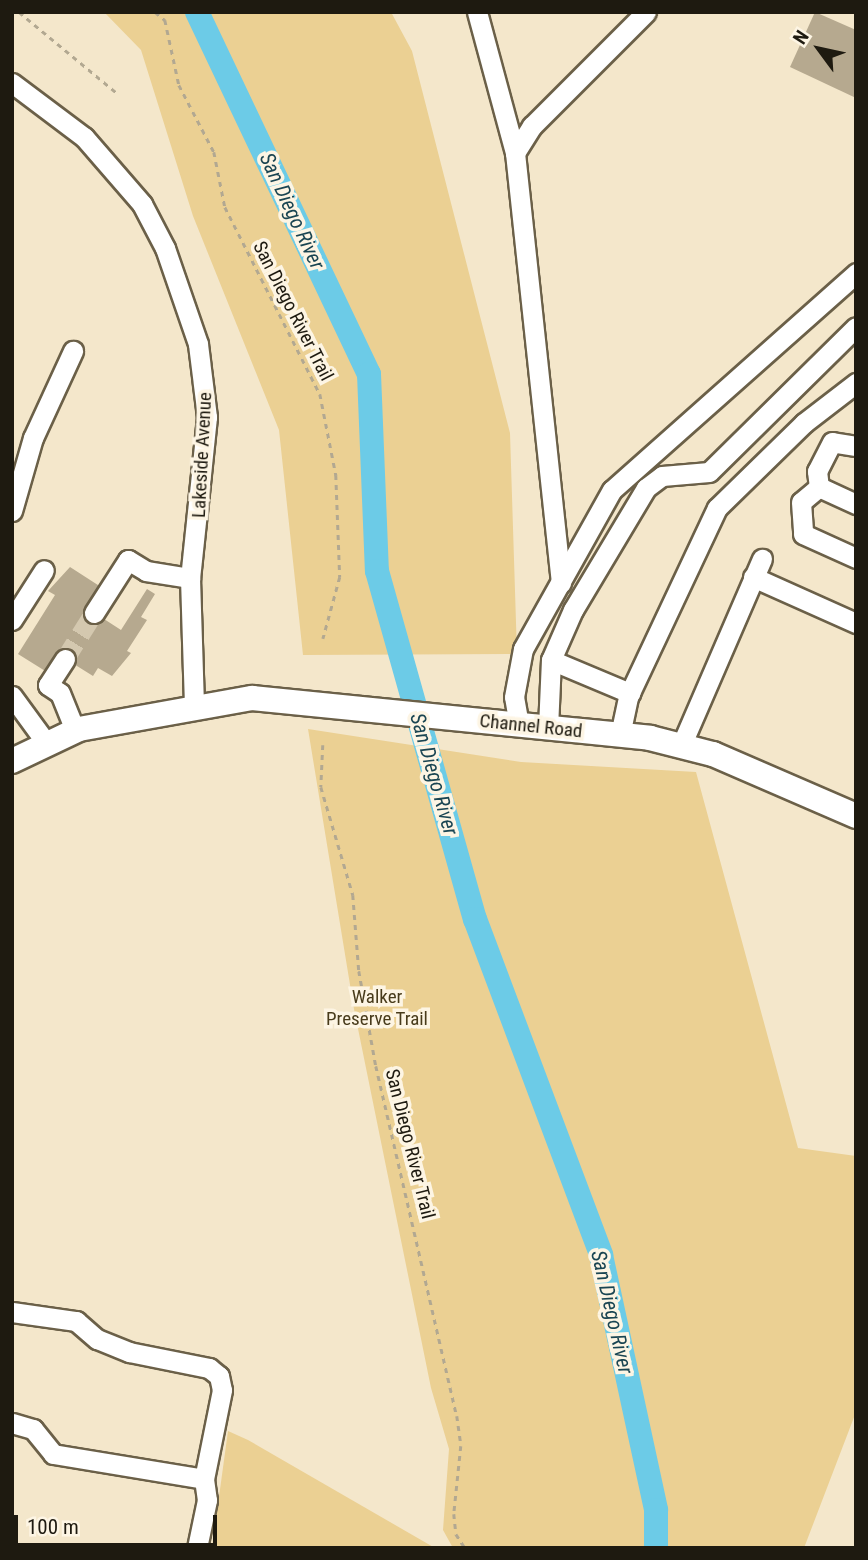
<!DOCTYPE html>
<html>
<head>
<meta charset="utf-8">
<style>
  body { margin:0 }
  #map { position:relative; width:868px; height:1560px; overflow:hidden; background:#f4e7cb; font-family:"Roboto Condensed",sans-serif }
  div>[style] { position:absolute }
  .green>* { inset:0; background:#ebd093 }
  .river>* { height:24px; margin:-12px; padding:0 12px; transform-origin:12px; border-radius:12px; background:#6ccbe7 }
  .building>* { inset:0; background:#b6a98f }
  .minor-tunnel>* { height:19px; margin-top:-9.5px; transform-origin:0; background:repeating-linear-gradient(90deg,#d4c8af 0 19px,transparent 0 29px) }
  .path>* { height:2.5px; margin-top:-1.25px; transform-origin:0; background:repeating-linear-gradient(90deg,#b2a891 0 5px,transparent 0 10px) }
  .roads { filter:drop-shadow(2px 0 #6b6048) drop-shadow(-2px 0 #6b6048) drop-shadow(0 2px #6b6048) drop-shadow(0 -2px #6b6048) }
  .minor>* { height:19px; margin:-9.5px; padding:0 9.5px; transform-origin:9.5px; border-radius:9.5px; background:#fff }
  .major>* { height:24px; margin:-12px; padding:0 12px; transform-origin:12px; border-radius:12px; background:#fff }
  span { translate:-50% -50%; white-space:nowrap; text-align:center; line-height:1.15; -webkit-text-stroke:7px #fdf5e4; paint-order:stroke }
  .street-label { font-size:19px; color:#1e1a10 }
  .park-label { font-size:19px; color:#483b1b }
  .water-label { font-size:21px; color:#1a4552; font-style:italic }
  .frame { position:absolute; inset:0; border:14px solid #1e1a10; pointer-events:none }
  .north { position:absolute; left:784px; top:14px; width:70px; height:70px; -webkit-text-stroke:5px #fdf5e4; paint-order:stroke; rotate:303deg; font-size:19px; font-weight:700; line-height:28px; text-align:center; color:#1e1a10 }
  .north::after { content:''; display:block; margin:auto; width:24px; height:32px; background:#1e1a10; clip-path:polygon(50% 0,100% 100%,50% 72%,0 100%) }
  .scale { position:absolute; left:14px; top:1515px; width:203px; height:32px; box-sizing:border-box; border:4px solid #1e1a10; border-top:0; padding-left:9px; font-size:21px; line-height:24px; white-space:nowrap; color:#1e1a10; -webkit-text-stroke:5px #fdf5e4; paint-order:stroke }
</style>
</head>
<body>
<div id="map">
  <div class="green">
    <i style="clip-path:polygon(104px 12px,391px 12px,412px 51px,510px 433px,517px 654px,303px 655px,279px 430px,193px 216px,141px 50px)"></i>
    <i style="clip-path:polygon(308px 729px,521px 762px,696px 772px,798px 1148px,856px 1156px,856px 1412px,804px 1548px,453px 1548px,443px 1530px,449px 1449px,431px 1388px,354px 1009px)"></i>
    <i style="clip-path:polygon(228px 1431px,248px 1440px,435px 1548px,212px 1548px)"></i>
  </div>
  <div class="river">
    <i style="left:197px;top:12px;width:401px;rotate:64.6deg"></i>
    <i style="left:369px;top:374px;width:197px;rotate:87.7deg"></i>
    <i style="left:377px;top:571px;width:362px;rotate:74.3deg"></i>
    <i style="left:475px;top:919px;width:359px;rotate:69.4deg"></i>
    <i style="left:601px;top:1255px;width:261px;rotate:77.8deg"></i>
    <i style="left:656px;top:1510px;width:38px;rotate:90deg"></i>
  </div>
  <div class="building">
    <i style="clip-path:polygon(815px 12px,856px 30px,856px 98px,790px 67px)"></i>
    <i style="clip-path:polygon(70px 567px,101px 587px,87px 608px,121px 630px,147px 589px,155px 594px,141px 617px,147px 620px,127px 651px,131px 653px,112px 676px,98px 668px,93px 676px,61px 656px,50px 674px,18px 654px,55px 595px,48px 591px)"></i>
  </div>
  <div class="minor-tunnel">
    <i style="left:65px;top:659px;width:54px;rotate:-57.8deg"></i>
  </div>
  <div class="path">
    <i style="left:19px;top:12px;width:127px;rotate:39.6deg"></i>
    <i style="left:155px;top:12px;width:13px;rotate:39deg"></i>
    <i style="left:165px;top:20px;width:66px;rotate:77.8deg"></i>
    <i style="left:179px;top:85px;width:76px;rotate:62.4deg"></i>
    <i style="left:214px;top:152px;width:56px;rotate:78.7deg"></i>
    <i style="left:225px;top:207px;width:210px;rotate:63.1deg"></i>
    <i style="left:320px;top:394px;width:83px;rotate:78.8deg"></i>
    <i style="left:336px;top:475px;width:102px;rotate:87.8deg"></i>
    <i style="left:340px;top:577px;width:64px;rotate:105.3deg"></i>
    <i style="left:323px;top:745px;width:42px;rotate:92.7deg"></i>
    <i style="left:321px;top:787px;width:113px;rotate:73.5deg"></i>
    <i style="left:353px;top:895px;width:76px;rotate:85.5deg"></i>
    <i style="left:359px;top:971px;width:97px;rotate:79.9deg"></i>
    <i style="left:376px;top:1066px;width:359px;rotate:77deg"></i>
    <i style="left:457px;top:1416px;width:30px;rotate:82deg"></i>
    <i style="left:461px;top:1446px;width:68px;rotate:95.9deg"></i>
    <i style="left:454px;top:1514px;width:20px;rotate:84deg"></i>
    <i style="left:456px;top:1534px;width:17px;rotate:57deg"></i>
  </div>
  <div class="roads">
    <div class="minor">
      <i style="left:477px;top:12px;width:146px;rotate:74.9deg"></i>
      <i style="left:12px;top:83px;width:90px;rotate:36.9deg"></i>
      <i style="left:84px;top:137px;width:89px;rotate:49.1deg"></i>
      <i style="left:142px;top:204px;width:50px;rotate:62.4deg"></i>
      <i style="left:165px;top:248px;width:102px;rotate:71deg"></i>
      <i style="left:198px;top:344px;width:74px;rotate:83deg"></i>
      <i style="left:207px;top:417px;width:162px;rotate:96deg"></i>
      <i style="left:190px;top:578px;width:126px;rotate:88.2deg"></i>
      <i style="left:856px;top:446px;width:24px;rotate:-171deg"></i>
      <i style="left:832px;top:442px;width:33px;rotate:117deg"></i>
      <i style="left:817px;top:471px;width:16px;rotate:83deg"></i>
      <i style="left:819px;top:487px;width:41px;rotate:24.7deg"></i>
      <i style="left:819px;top:487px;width:23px;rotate:140deg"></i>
      <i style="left:801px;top:502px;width:32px;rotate:86deg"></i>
      <i style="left:803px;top:534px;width:58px;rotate:24.4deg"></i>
      <i style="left:12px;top:511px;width:76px;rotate:-74deg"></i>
      <i style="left:33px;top:438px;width:96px;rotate:-65.3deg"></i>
      <i style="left:753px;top:577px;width:113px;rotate:24.1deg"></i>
      <i style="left:561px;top:583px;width:432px;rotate:-96.1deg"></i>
      <i style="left:515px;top:153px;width:32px;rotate:-58deg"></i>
      <i style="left:532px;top:126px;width:161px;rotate:-45deg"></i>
      <i style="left:94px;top:613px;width:63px;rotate:-57.3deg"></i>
      <i style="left:128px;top:560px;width:21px;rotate:31deg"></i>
      <i style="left:146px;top:571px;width:45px;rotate:9deg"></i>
      <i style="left:12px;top:620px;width:59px;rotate:-57.4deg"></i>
      <i style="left:65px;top:659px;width:31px;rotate:123deg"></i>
      <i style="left:48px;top:685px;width:14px;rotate:34deg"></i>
      <i style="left:60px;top:693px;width:40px;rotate:68deg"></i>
      <i style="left:551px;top:660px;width:55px;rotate:-66.3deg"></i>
      <i style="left:573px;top:610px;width:142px;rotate:-59.1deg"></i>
      <i style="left:646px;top:488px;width:20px;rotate:-37deg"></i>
      <i style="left:662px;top:476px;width:47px;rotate:-4.9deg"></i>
      <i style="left:709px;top:472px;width:206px;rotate:-44.6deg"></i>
      <i style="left:12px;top:696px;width:59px;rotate:53.9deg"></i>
      <i style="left:519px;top:725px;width:28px;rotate:-100deg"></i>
      <i style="left:514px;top:697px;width:49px;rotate:-79.4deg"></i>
      <i style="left:523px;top:649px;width:182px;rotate:-60.8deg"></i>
      <i style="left:612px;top:490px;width:327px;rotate:-41.6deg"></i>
      <i style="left:548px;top:728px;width:68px;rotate:-87.5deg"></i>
      <i style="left:551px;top:660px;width:86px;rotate:22.7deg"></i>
      <i style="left:620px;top:735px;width:39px;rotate:-78deg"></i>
      <i style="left:628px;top:697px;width:209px;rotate:-64.8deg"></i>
      <i style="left:717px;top:508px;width:122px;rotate:-44.3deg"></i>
      <i style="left:804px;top:423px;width:66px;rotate:-37.6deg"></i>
      <i style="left:681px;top:746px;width:204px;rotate:-66.6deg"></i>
      <i style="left:12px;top:1312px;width:65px;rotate:8deg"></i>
      <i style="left:76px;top:1321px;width:28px;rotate:41deg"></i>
      <i style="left:97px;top:1339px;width:35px;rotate:22deg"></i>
      <i style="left:129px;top:1352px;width:82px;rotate:11.3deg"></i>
      <i style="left:209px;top:1368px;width:13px;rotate:39deg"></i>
      <i style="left:219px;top:1376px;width:14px;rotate:78deg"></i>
      <i style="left:222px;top:1390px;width:91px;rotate:101.4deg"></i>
      <i style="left:12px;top:1423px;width:22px;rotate:16deg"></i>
      <i style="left:33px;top:1429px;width:32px;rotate:51deg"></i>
      <i style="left:53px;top:1454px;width:153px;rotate:9.4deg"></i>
      <i style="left:204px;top:1479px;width:21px;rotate:82deg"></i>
      <i style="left:207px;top:1500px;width:49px;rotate:101.8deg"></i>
    </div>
    <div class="major">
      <i style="left:12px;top:761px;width:74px;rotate:-25.5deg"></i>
      <i style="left:79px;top:729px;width:176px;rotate:-10.2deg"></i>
      <i style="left:252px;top:698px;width:400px;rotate:5.7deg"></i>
      <i style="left:650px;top:738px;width:65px;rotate:14.3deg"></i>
      <i style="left:713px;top:754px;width:156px;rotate:23.4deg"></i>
    </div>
  </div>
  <div class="street-label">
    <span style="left:293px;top:311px;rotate:63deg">San Diego River Trail</span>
    <span style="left:202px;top:455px;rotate:-87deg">Lakeside Avenue</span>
    <span style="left:531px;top:726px;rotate:6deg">Channel Road</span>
    <span style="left:410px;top:1144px;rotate:76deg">San Diego River Trail</span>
  </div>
  <div class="park-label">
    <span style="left:377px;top:1008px">Walker<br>Preserve Trail</span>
  </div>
  <div class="water-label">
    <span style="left:292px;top:211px;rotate:65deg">San Diego River</span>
    <span style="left:434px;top:774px;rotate:74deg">San Diego River</span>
    <span style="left:612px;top:1312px;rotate:77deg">San Diego River</span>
  </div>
  <div class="frame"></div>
  <div class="north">N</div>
  <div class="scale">100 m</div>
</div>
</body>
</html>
